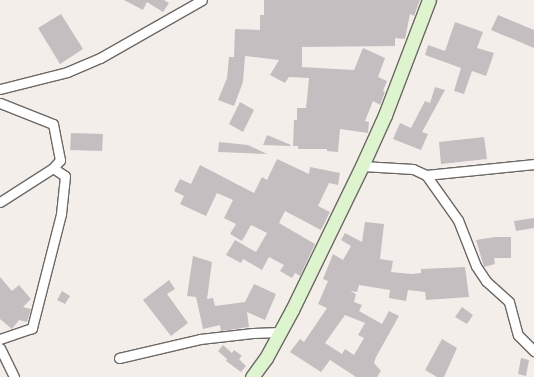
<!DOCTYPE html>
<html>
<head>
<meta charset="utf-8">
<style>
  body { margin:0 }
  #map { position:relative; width:534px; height:377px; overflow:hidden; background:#f4eeea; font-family:"Roboto Condensed",sans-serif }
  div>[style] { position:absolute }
  .building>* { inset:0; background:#c4bec1 }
  .roads { filter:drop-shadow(1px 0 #6c6865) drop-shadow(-1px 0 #6c6865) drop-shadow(0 1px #6c6865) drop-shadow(0 -1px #6c6865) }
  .minor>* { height:9px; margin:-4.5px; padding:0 4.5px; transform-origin:4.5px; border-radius:4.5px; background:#fff }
  .secondary>* { height:13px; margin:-6.5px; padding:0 6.5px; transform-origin:6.5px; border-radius:6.5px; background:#ddf4cf }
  span { translate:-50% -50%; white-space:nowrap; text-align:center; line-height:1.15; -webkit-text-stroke:3.5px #fff; paint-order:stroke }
</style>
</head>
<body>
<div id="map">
  <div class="building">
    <i style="clip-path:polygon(124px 0,164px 0,169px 3px,163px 12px,147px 2px,143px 10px)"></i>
    <i style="clip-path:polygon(264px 0,420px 0,414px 16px,410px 14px,405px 39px,395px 38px,395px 46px,302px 47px,302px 67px,354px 70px,363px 48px,385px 58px,378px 77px,387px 81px,383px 91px,385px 92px,380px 105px,373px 101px,365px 121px,369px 122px,368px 133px,340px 129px,338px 152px,327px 151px,327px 149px,298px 149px,298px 146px,293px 146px,294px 120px,297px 120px,297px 108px,306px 108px,309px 78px,289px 77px,285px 83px,270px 75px,279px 60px,245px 56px,243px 82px,234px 106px,218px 100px,227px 78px,229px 57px,234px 57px,235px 29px,260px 30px,260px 15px,264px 15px)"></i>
    <i style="clip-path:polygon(61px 14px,83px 49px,60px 64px,38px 28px)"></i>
    <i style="clip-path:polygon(498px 15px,534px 30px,534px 48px,491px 30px)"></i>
    <i style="clip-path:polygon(455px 22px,483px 32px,477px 48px,494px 53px,486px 76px,472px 71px,464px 94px,454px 91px,461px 68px,425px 55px,428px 45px,445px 51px)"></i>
    <i style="clip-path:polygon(435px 87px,445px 90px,422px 132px,428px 134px,421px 150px,393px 139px,400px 123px,411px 128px,425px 101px,430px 103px)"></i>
    <i style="clip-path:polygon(240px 102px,254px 110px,243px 132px,229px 124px)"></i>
    <i style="clip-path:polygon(71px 133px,103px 134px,102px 151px,70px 150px)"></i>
    <i style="clip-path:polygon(267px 135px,291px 145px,290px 146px,263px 145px)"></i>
    <i style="clip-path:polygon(484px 137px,487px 159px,441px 164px,439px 142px)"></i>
    <i style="clip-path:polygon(219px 142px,248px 145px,267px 154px,218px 152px)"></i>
    <i style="clip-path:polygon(277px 159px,309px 174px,310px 167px,340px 173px,338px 185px,329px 183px,318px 206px,330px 212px,321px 230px,285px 211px,279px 223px,315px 244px,300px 276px,295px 273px,292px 278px,280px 271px,284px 265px,269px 257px,262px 270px,243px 259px,241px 263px,226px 255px,235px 240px,256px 252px,267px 233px,251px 225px,242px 241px,230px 234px,236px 224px,224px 218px,233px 200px,217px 193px,206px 216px,180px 204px,184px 196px,174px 191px,180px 179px,191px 184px,200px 165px,254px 193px,262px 177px,267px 180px)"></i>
    <i style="clip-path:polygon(534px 218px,534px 228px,516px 231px,514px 221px)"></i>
    <i style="clip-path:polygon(evenodd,365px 222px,384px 224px,380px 259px,393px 261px,391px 272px,412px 274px,421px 273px,421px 269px,465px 267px,469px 297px,426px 300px,425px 292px,408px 290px,406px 301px,389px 298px,390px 290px,359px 285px,357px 292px,350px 291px,356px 294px,354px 302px,362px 305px,359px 311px,382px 324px,389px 311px,399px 316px,376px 357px,374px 363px,381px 371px,377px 377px,356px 377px,330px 360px,321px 372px,290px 352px,300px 339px,304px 342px,327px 308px,318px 304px,328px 281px,323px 279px,333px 254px,343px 260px,351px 246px,341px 240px,345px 233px,362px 242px,365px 222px,345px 315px,365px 323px,358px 335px,364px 338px,354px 355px,345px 349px,342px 354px,325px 343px,345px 315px)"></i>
    <i style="clip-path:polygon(495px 237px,511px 237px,511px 258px,494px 258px,495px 264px,484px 267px,476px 240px)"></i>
    <i style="clip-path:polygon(193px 256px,212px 262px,207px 299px,213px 298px,215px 306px,245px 302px,254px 284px,276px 294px,265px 320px,247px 312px,249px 327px,221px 331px,220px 325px,203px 329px,196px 297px,187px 296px)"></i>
    <i style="clip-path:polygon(0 277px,12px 291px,19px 285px,31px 299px,23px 307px,31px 309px,27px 322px,19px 320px,12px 329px,0 319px)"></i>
    <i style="clip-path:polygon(169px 280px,175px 289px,167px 294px,188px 323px,171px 336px,143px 300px)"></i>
    <i style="clip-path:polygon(62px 291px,70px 296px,65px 304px,57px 300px)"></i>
    <i style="clip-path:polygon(462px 307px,473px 315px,467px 324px,455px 317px)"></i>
    <i style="clip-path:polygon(442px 339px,457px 348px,444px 377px,437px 377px,425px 370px)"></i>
    <i style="clip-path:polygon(223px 345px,232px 353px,234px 350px,242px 356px,239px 359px,246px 366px,241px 372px,226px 361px,227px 359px,218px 351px)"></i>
    <i style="clip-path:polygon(521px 358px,529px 360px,526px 376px,518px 374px)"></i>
  </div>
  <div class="roads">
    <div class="minor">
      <i style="left:0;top:89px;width:69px;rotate:-14.2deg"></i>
      <i style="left:67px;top:72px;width:36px;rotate:-23deg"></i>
      <i style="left:100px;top:58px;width:117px;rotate:-29.6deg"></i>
      <i style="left:0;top:103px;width:57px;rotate:21.6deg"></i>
      <i style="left:53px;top:124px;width:37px;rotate:79deg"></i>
      <i style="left:60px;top:160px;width:11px;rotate:131deg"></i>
      <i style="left:362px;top:166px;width:51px;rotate:3.4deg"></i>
      <i style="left:413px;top:169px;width:14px;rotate:25deg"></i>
      <i style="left:426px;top:175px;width:55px;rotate:54.6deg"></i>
      <i style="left:458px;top:220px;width:49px;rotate:68.6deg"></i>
      <i style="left:476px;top:266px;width:18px;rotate:56deg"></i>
      <i style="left:486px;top:281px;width:31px;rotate:42deg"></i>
      <i style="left:509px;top:302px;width:34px;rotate:75deg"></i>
      <i style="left:518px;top:335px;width:23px;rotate:45deg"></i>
      <i style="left:426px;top:175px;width:109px;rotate:-5.8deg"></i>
      <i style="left:0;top:202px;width:63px;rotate:-32.7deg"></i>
      <i style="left:53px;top:168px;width:14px;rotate:34deg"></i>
      <i style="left:65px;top:176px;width:38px;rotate:96deg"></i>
      <i style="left:61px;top:214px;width:118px;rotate:104.3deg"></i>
      <i style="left:32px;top:328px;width:34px;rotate:161deg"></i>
      <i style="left:0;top:348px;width:32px;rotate:64deg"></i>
      <i style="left:119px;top:358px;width:83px;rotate:-13.2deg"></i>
      <i style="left:200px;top:339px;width:53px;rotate:-6.5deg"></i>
      <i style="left:253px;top:333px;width:27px;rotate:-2deg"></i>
    </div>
    <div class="secondary">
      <i style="left:252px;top:377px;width:24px;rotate:-54deg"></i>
      <i style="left:266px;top:358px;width:55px;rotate:-61.6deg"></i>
      <i style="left:292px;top:310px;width:160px;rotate:-64.1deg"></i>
      <i style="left:362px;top:166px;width:56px;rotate:-65.7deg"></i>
      <i style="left:385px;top:115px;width:123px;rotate:-69.1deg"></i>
    </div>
  </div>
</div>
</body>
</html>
